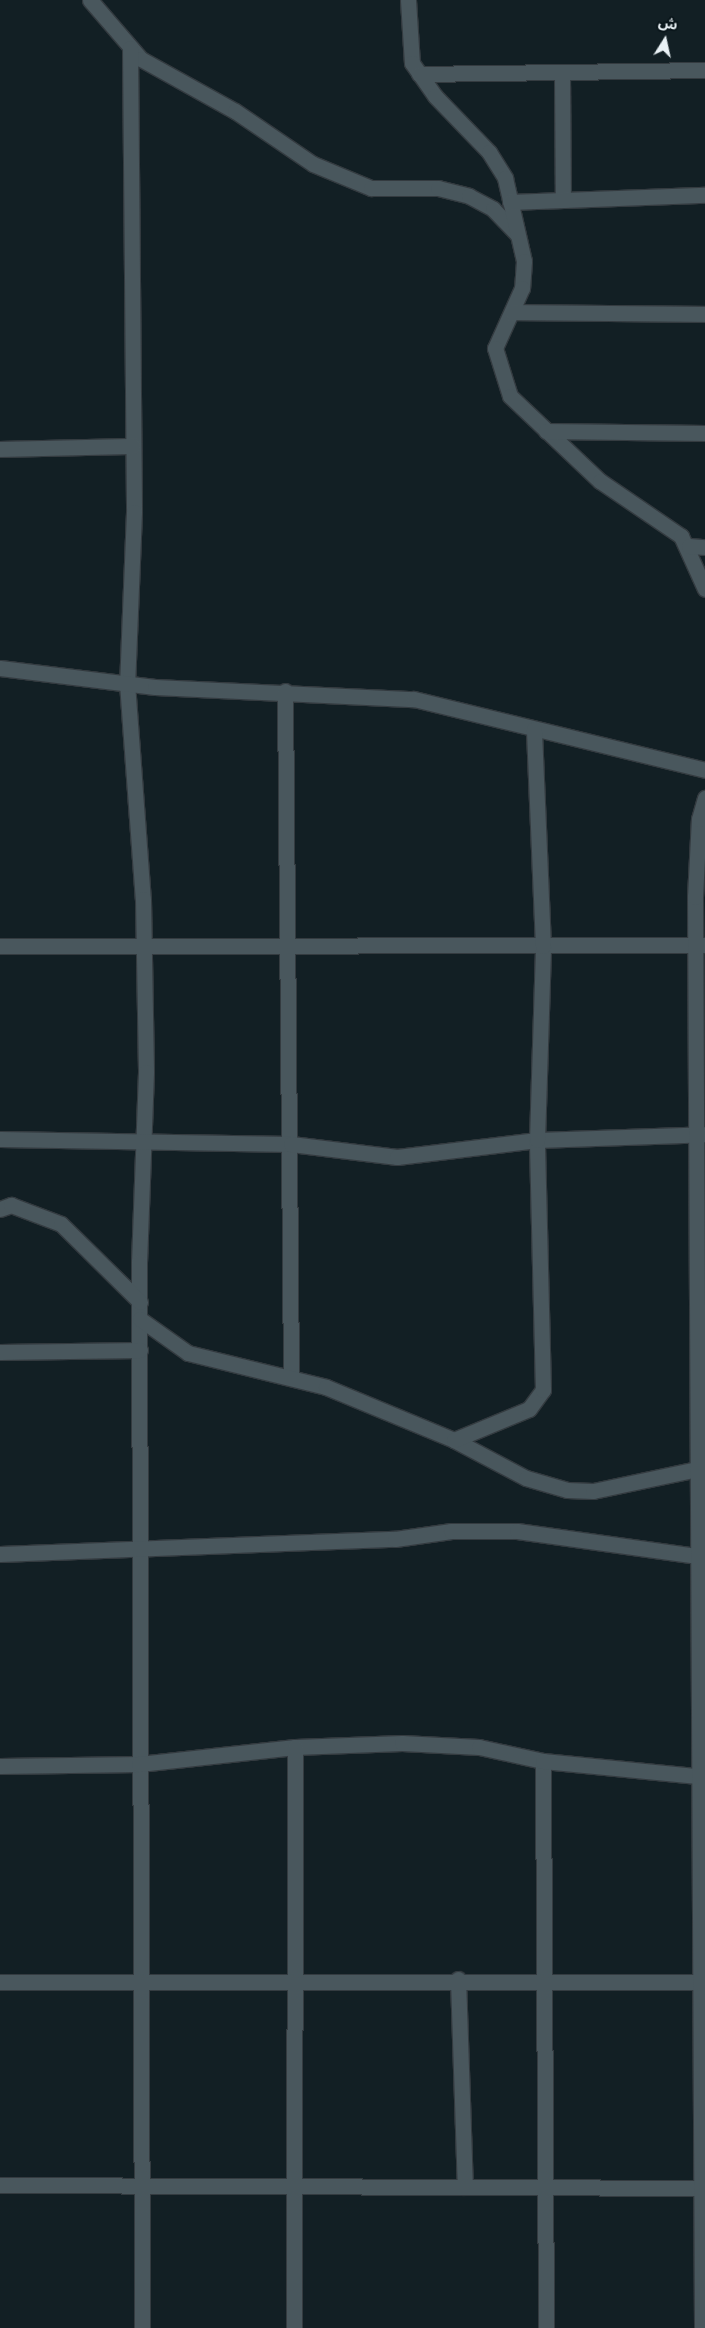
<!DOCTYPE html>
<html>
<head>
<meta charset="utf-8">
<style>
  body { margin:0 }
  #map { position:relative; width:705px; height:2328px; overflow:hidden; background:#121f24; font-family:Overpass,"Noto Sans Arabic",sans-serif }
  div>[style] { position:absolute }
  .roads { filter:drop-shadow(1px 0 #343b40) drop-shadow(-1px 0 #343b40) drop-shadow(0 1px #343b40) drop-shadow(0 -1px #343b40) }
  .street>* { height:15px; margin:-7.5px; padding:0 7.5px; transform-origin:7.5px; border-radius:7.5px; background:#49575d }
  .secondary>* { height:15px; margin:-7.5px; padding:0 7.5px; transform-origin:7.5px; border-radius:7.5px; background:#49575d }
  span { translate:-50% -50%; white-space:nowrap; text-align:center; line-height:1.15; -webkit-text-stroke:4px #09151a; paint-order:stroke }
  .north { position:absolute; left:640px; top:15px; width:50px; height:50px; -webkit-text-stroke:4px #09151a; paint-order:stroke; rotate:10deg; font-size:14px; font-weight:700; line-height:20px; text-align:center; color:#e9f1f5 }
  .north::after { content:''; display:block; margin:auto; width:18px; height:22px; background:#e9f1f5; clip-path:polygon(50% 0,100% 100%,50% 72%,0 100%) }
</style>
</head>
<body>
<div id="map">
  <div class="roads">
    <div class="street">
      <i style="left:90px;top:0;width:78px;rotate:49.2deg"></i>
      <i style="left:141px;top:59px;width:107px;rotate:29deg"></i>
      <i style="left:235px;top:111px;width:94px;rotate:34.2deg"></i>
      <i style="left:313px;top:164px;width:63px;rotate:22.5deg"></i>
      <i style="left:371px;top:188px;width:67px"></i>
      <i style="left:438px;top:188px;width:32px;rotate:14deg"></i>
      <i style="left:469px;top:196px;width:27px;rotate:28deg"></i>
      <i style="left:493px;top:209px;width:35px;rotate:46deg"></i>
      <i style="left:408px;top:0;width:63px;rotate:86.4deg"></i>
      <i style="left:412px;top:63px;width:40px;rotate:55.1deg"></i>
      <i style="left:435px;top:96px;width:78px;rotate:46deg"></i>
      <i style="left:489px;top:152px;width:31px;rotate:58deg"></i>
      <i style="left:505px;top:178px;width:85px;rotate:77.1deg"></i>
      <i style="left:524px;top:261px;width:27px;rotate:94deg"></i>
      <i style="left:522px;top:288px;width:66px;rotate:114.2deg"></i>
      <i style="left:495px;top:348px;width:50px;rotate:72.6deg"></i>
      <i style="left:510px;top:396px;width:124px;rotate:43.4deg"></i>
      <i style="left:600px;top:481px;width:98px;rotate:34.2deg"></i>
      <i style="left:681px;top:536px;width:58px;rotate:65.6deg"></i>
      <i style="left:130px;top:48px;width:464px;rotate:89.5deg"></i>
      <i style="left:134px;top:512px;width:171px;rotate:92.3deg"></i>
      <i style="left:127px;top:683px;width:217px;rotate:85.8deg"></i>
      <i style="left:143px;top:899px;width:173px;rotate:89deg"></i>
      <i style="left:146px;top:1072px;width:190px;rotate:92.1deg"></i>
      <i style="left:139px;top:1262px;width:1066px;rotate:89.84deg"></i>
      <i style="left:562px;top:72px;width:128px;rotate:89.6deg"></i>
      <i style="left:419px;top:74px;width:286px;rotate:-0.8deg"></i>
      <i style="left:510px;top:202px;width:195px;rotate:-2.1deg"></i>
      <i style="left:512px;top:312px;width:193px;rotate:0.6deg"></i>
      <i style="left:546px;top:431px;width:159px;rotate:0.7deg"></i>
      <i style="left:0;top:449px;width:133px;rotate:-1.3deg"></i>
      <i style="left:689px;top:546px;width:16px;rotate:4deg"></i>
      <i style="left:0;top:668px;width:156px;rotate:7deg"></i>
      <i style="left:155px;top:687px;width:259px;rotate:2.7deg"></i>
      <i style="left:414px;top:699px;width:300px;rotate:13.7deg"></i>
      <i style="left:285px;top:691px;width:686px;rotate:89.5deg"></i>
      <i style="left:0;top:946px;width:705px;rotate:-0.08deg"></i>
      <i style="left:0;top:1139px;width:291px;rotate:1deg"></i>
      <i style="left:291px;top:1144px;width:107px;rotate:7deg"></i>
      <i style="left:397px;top:1157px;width:141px;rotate:-6.9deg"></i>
      <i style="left:537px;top:1140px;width:168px;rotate:-2deg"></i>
      <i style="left:0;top:1209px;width:12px;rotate:-20deg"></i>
      <i style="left:11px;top:1205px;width:53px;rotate:20.8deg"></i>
      <i style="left:61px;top:1224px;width:111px;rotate:44.6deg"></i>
      <i style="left:140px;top:1319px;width:59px;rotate:35.3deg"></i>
      <i style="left:188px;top:1353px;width:142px;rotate:13.8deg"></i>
      <i style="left:326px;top:1387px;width:139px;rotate:22.5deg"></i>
      <i style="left:454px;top:1440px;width:81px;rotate:27.8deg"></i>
      <i style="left:526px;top:1478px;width:43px;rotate:16.3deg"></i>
      <i style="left:567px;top:1490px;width:26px;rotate:2deg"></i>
      <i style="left:593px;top:1491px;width:106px;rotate:-11.9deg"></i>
      <i style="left:0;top:1352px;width:140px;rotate:-0.8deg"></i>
      <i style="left:454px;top:1440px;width:81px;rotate:-22.5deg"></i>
      <i style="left:529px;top:1409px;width:24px;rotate:-54deg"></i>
      <i style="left:543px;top:1390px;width:250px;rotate:-91.4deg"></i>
      <i style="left:537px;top:1140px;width:194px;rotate:-88.2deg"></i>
      <i style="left:543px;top:946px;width:217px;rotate:-92.4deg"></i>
      <i style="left:0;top:1554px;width:395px;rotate:-2.2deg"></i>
      <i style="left:395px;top:1539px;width:57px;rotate:-8.1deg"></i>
      <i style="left:451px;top:1531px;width:66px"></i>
      <i style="left:517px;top:1531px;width:190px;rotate:7.9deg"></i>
      <i style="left:543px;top:1761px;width:567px;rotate:89.7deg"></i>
      <i style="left:0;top:1766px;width:139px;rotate:-0.8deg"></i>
      <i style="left:139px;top:1764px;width:157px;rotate:-6.2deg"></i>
      <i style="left:295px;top:1747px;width:107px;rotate:-2.1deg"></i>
      <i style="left:402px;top:1743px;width:77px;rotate:3deg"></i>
      <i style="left:479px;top:1747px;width:66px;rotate:12.3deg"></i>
      <i style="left:543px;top:1761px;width:163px;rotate:5.6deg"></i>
      <i style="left:458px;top:1979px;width:208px;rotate:88.1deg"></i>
      <i style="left:0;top:1982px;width:705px"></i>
      <i style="left:0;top:2185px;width:705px;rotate:0.24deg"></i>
      <i style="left:294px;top:2328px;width:581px;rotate:-89.9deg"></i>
    </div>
    <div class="secondary">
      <i style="left:702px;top:2328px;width:1431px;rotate:-90.28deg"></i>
      <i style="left:695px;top:897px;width:78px;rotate:-87.1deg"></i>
      <i style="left:699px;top:819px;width:22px;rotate:-74deg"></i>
    </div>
  </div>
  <div class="north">ش</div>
</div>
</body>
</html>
